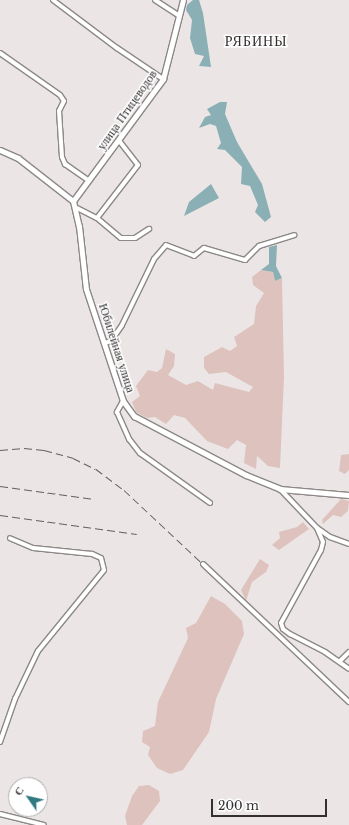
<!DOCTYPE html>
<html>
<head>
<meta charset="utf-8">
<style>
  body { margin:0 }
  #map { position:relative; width:349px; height:825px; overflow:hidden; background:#ebe6e5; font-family:"Libre Baskerville",serif }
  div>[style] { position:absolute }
  .green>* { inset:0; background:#dec2bd }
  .water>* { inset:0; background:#8ab0b5 }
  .roads { filter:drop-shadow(1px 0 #8c8887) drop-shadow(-1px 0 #8c8887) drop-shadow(0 1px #8c8887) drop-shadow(0 -1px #8c8887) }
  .minor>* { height:4px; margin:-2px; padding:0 2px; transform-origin:2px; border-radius:2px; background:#fff }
  .tertiary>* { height:5px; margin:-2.5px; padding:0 2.5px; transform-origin:2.5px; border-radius:2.5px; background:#fff }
  .rail>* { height:1px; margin-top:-0.5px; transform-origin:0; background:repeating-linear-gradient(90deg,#625f5f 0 8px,transparent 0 12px) }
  span { translate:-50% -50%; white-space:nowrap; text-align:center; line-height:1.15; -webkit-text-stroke:3px #fff; paint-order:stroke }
  .street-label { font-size:12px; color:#323030 }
  .quarter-label { font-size:14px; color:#302c2c; letter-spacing:1px }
  .north { position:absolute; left:8px; top:777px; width:40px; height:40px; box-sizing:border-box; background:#fff; border:1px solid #adacac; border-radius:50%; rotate:304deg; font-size:11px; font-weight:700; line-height:16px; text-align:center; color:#323030 }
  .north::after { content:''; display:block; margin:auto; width:14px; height:18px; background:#317981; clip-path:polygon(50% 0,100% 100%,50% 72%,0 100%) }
  .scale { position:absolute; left:211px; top:799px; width:116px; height:18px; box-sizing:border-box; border:2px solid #323030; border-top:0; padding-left:5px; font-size:12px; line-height:14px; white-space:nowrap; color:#323030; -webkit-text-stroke:3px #fff; paint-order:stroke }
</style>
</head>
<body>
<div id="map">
  <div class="green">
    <i style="clip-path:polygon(261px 270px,273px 272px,275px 281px,282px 278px,284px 377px,280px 468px,268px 466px,257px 456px,256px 469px,244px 463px,246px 445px,237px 440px,228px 449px,207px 441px,185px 418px,174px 415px,166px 424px,155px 417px,147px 418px,136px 412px,132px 402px,140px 396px,136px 386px,148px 370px,157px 372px,162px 368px,166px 349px,175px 354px,174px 366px,168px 375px,186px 385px,198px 381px,213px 390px,215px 383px,249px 392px,253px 387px,226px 372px,209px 374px,204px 368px,204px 357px,222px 347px,230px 351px,237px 346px,234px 337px,254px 324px,256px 306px,264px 293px,253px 285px,252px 277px)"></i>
    <i style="clip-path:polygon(349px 454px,349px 470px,345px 474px,339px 471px,341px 455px)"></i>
    <i style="clip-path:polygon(341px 499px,349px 501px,348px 511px,341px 517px,333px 515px,323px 524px,322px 520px)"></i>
    <i style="clip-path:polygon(303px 522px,309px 529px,279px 550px,272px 545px,280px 538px,279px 532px,297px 527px)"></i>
    <i style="clip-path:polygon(260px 559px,269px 565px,266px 572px,252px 582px,246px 601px,241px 590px)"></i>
    <i style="clip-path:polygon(211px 596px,225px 604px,242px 621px,244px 634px,216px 699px,209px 732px,183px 770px,170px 774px,157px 768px,148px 755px,150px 747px,142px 742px,143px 731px,155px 726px,158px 702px,188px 638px,186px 628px,196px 623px)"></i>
    <i style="clip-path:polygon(149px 785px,159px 791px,160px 801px,142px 825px,127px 825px,125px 816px,132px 796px,139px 786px)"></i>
  </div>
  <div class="water">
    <i style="clip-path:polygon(193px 0,199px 0,203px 13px,211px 67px,199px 66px,204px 56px,195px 54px,190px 38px,192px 20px,186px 10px,187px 5px)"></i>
    <i style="clip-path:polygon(220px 102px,227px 102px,225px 114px,237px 142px,262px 184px,271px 217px,265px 222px,255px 212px,258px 205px,250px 186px,241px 184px,242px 167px,225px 150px,217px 149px,221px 143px,216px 126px,210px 124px,199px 128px,205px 117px,211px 115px,207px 109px)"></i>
    <i style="clip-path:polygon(211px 184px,219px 198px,184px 216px,189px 202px)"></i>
    <i style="clip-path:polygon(277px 245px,276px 266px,282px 278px,275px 281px,273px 272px,261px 270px,269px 264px,269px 247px)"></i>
  </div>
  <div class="roads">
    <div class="minor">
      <i style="left:53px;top:0;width:80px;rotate:36.9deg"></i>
      <i style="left:117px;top:48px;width:55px;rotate:34deg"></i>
      <i style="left:155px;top:0;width:27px;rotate:33deg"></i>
      <i style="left:0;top:53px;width:73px;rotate:35deg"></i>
      <i style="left:60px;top:95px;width:7px;rotate:56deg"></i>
      <i style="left:64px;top:101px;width:11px;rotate:117deg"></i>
      <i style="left:59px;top:111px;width:46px;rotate:86.3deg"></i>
      <i style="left:62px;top:157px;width:8px;rotate:67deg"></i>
      <i style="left:65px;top:164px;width:29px;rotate:35deg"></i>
      <i style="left:77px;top:208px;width:22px;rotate:27deg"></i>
      <i style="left:97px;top:218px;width:31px;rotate:40deg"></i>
      <i style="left:121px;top:238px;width:14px"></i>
      <i style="left:135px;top:238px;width:17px;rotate:-33deg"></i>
      <i style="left:97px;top:218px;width:67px;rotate:-52.3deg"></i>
      <i style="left:138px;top:165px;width:31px;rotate:-128deg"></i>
      <i style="left:105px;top:343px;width:6px;rotate:-18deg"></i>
      <i style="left:111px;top:341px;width:19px;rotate:-55deg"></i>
      <i style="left:122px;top:325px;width:73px;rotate:-64.1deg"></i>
      <i style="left:154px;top:259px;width:18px;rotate:-49deg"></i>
      <i style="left:166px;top:245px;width:30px;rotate:21deg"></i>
      <i style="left:194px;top:256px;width:13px;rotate:-39deg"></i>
      <i style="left:204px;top:248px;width:43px;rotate:16.3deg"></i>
      <i style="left:245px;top:260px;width:20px;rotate:-45deg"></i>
      <i style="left:259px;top:246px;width:37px;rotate:-17deg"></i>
      <i style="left:123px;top:401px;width:13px;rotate:119deg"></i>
      <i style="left:117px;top:412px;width:30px;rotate:66deg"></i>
      <i style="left:129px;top:439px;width:18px;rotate:52deg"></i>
      <i style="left:140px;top:453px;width:86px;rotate:35.5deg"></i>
      <i style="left:280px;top:489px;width:54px;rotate:46.5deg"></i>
      <i style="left:317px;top:528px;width:16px;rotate:35deg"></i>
      <i style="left:330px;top:537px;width:20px;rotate:20deg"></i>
      <i style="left:317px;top:528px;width:15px;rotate:67deg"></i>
      <i style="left:323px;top:542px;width:8px;rotate:104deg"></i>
      <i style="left:321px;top:550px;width:83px;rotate:118.7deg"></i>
      <i style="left:281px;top:623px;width:6px;rotate:72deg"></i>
      <i style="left:283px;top:629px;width:9px;rotate:36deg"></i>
      <i style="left:290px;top:634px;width:39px;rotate:27deg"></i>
      <i style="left:325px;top:652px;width:29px;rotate:35deg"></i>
      <i style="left:203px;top:564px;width:201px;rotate:43.4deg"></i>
      <i style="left:340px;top:661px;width:13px;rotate:-45deg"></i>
      <i style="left:0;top:742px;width:46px;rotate:-70.8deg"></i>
      <i style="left:15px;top:699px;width:53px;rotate:-64.4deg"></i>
      <i style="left:38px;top:651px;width:104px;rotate:-50.8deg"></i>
      <i style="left:104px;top:570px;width:12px;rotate:-104deg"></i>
      <i style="left:101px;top:558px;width:10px;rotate:-156deg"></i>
      <i style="left:92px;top:554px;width:59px;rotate:-174.2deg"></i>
      <i style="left:33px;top:548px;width:25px;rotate:-157deg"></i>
      <i style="left:0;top:814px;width:45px;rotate:14deg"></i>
    </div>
    <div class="tertiary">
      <i style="left:0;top:150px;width:20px;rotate:24deg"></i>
      <i style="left:18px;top:158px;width:70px;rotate:38deg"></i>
      <i style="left:73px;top:201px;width:26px;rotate:77deg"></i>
      <i style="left:79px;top:226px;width:63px;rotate:83.7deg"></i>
      <i style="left:86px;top:289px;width:118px;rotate:71.7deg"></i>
      <i style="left:123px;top:401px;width:19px;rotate:54deg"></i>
      <i style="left:134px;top:416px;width:127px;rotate:27.8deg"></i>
      <i style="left:246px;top:475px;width:37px;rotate:22deg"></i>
      <i style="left:280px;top:489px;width:69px;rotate:5deg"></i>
      <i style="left:73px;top:201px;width:152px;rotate:-53.6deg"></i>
      <i style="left:163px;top:79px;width:81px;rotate:-75.8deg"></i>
    </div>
  </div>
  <div class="rail">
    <i style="left:0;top:450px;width:24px;rotate:-5deg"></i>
    <i style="left:24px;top:448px;width:20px;rotate:6deg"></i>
    <i style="left:44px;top:450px;width:30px;rotate:15deg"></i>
    <i style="left:73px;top:458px;width:25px;rotate:26deg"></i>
    <i style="left:96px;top:469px;width:35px;rotate:37deg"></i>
    <i style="left:124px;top:490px;width:108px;rotate:43.1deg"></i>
    <i style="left:0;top:486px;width:95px;rotate:7.9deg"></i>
    <i style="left:0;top:515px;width:138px;rotate:7.9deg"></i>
  </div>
  <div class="street-label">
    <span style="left:127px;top:110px;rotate:-55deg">улица Птицеводов</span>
    <span style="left:117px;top:348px;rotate:72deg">Юбилейная улица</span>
  </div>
  <div class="quarter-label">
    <span style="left:256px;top:41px">РЯБИНЫ</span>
  </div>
  <div class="north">С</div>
  <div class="scale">200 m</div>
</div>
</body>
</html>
